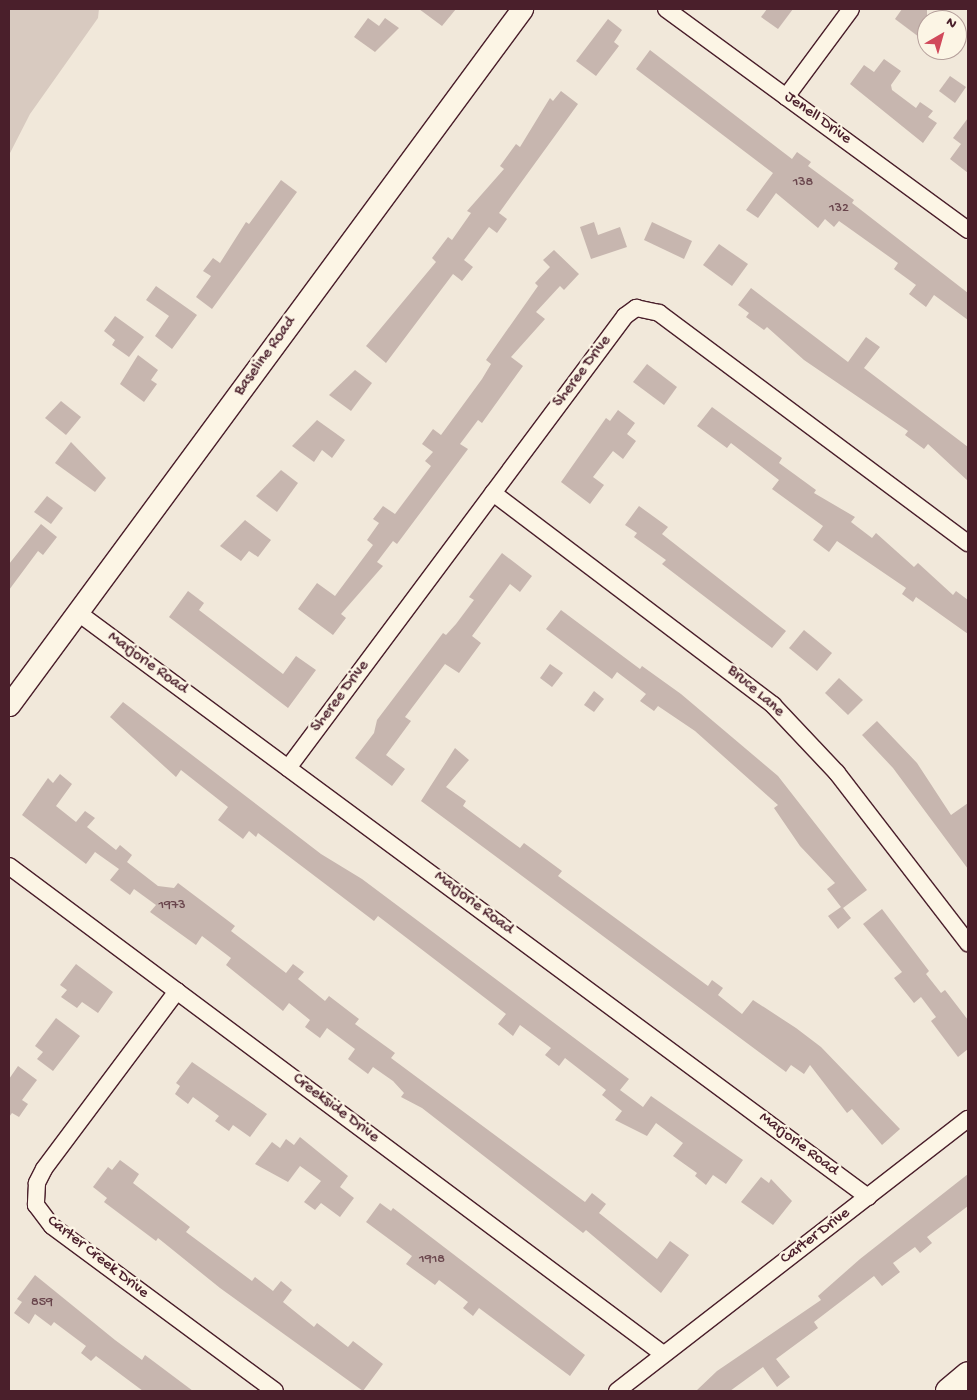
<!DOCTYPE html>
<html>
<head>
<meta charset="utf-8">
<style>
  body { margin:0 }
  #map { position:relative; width:977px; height:1400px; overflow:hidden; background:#f1e8da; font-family:"Gochi Hand",sans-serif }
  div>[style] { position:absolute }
  .green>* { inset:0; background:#d8cac0 }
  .building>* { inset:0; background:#c7b6af }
  .roads { filter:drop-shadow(1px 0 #4a1f2b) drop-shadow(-1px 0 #4a1f2b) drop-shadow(0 1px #4a1f2b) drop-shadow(0 -1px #4a1f2b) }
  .minor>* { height:16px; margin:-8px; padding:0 8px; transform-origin:8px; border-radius:8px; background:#fcf5e5 }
  .tertiary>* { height:21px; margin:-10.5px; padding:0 10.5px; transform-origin:10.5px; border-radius:10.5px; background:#fcf5e5 }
  .secondary>* { height:24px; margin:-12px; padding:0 12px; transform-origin:12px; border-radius:12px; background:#fcf5e5 }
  span { translate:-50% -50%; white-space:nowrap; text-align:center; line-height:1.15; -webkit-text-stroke:5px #fcf5e5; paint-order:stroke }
  .number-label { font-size:14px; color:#69454c }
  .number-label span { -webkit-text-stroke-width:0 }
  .street-label { font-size:16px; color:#4a1f2b }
  .frame { position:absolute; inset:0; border:10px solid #4a1f2b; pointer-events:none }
  .north { position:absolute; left:917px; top:10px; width:50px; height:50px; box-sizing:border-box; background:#fcf5e5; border:1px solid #b59f9b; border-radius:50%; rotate:38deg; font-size:14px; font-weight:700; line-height:20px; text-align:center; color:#4a1f2b }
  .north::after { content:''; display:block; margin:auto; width:18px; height:22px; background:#d1495b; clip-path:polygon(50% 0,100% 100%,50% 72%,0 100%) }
</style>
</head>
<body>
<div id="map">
  <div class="green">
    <i style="clip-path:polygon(9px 9px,99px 9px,98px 18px,30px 114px,9px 155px)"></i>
  </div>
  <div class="building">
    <i style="clip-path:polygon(419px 9px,456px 9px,442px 26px)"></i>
    <i style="clip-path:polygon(767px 9px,793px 9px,778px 29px,761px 17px)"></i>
    <i style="clip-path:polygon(902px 9px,927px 9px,927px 43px,895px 19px)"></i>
    <i style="clip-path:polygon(368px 18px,379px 26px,385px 18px,399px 28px,375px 52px,354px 37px)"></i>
    <i style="clip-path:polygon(608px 19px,622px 30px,614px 42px,619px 46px,596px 76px,576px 61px)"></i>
    <i style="clip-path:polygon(650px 50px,792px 159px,797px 152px,811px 162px,808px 166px,854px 200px,852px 203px,968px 293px,968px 320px,934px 295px,926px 307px,909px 294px,916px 285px,894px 269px,898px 263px,839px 221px,834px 227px,825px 219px,818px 228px,776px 193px,758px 218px,746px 210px,773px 173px,636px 69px)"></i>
    <i style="clip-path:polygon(884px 59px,901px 71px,891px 85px,892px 90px,916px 108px,920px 102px,933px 111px,928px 117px,937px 123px,923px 143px,850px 84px,864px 65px,874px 72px)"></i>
    <i style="clip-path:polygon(950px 76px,966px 87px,955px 103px,939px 91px)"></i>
    <i style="clip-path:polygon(561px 91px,578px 104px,499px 213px,507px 219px,497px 233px,489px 227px,464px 260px,473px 267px,462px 281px,453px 274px,386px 363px,366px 346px,436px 262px,432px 258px,448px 237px,452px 240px,471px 213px,467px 211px,504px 169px,500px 166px,516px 144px,520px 147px,550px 98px,553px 101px)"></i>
    <i style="clip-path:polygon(968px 118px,968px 173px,950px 159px,961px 144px,953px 138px)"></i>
    <i style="clip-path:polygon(281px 180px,297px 192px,212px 309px,196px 297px,211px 276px,203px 271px,213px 258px,220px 263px,246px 222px,249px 224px)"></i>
    <i style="clip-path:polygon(594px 222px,598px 235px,620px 227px,627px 247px,591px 259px,580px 227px)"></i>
    <i style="clip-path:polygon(652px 222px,692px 241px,684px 259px,644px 240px)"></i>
    <i style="clip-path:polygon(719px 244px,748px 264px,732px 286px,703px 265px)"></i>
    <i style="clip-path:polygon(554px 250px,579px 274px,564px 290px,560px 286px,536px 312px,545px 319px,511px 357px,523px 366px,482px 423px,478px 420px,460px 444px,468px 449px,397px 544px,393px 541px,377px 562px,383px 566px,341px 614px,346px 618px,333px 635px,298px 609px,317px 583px,335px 596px,373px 545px,367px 540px,379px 523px,373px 519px,383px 506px,395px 514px,431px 466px,425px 461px,433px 452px,422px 444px,433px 429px,441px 435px,482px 379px,491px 364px,486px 360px,538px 286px,535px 283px,550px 267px,543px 260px)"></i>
    <i style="clip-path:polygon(156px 286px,197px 315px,172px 349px,155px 336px,169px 316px,146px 300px)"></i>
    <i style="clip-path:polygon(751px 288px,848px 362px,866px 337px,880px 347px,864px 368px,968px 447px,968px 481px,928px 444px,924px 449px,905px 435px,908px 431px,804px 360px,767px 327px,764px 330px,746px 317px,749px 313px,738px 305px)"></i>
    <i style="clip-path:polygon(115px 316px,144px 337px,129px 357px,112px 345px,115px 340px,104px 331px)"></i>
    <i style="clip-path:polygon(138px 355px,158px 370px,151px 380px,157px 384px,144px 402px,120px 384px)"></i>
    <i style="clip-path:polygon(647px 364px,677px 387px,664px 405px,633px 382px)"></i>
    <i style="clip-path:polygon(355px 370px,372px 383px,351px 411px,329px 395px)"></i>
    <i style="clip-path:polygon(61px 401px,81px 417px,66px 435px,45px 418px)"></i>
    <i style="clip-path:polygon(712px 407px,782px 458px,779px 463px,816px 490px,814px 493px,855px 517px,851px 522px,872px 538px,876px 533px,914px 567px,918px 563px,953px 595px,956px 591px,968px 600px,968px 634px,916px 597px,913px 602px,902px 594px,906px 588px,837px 541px,829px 552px,813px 540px,823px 526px,772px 489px,779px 480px,731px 443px,727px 448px,697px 426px)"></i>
    <i style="clip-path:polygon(618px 410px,635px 423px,627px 434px,636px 441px,623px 459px,613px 451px,593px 477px,604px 485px,590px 504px,561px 482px,606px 418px,610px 421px)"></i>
    <i style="clip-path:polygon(317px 420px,345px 440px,332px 458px,322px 450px,314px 462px,292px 446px)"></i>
    <i style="clip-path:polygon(71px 442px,106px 478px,95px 492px,55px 463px)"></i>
    <i style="clip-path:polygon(281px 470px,298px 483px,277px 512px,256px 496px)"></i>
    <i style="clip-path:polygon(47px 496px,63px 508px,51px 524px,34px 512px)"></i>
    <i style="clip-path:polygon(639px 506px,668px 527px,662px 534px,786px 631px,772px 648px,662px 564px,666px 560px,634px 537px,637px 533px,625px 525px)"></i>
    <i style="clip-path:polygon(245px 520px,271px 540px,258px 557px,249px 551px,241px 561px,220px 546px)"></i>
    <i style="clip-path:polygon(41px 524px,57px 537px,43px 555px,38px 551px,9px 590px,9px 564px)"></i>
    <i style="clip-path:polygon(502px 553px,532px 576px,520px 592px,510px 584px,472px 636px,481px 643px,459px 673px,445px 664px,405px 717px,411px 721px,386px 755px,405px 769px,392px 786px,355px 758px,374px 733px,377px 720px,443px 633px,446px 635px,456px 624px,474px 600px,469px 597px)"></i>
    <i style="clip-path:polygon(188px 591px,204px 603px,199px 610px,283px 674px,296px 656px,316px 670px,288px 708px,169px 617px)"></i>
    <i style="clip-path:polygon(561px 610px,640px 669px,642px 666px,681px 694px,778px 776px,867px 890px,843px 908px,851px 918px,838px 929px,828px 916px,841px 907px,827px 889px,835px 883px,800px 846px,774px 808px,778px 805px,695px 731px,658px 706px,654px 711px,640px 701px,646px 694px,617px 672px,612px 679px,546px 629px)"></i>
    <i style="clip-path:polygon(804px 630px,832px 653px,817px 671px,789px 648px)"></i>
    <i style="clip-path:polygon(550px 664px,563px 673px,552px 687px,540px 678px)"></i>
    <i style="clip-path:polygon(839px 678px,863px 700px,848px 715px,825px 693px)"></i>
    <i style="clip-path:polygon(594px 691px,604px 699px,594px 712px,584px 705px)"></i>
    <i style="clip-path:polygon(123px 702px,321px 854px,362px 879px,629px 1079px,620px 1090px,643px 1107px,651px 1096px,743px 1160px,726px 1184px,713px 1175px,706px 1185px,695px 1176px,697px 1173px,673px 1156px,683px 1143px,656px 1123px,647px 1136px,615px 1120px,622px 1111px,602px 1095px,606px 1090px,565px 1058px,559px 1066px,545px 1055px,551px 1048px,520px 1025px,513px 1036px,498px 1024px,506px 1014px,378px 916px,374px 921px,258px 833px,256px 837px,249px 831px,243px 839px,218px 820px,228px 807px,181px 770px,176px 777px,110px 717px)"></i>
    <i style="clip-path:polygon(877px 721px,917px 763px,951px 815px,968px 803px,968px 869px,893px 768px,862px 735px)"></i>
    <i style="clip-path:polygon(455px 748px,469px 760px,446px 787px,466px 801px,463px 806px,520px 848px,524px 843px,562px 871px,558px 876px,708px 986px,712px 980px,723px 988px,718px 995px,742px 1014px,753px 1000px,796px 1028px,821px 1047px,900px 1129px,882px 1145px,852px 1109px,847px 1113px,810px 1065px,804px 1074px,791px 1065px,786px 1072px,421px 801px)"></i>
    <i style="clip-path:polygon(60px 774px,72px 784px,56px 806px,76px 822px,85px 811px,95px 818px,87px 827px,116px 850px,120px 845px,132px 855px,127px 862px,158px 886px,174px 888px,178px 883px,235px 926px,231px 931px,286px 973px,293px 964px,304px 972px,298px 979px,325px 1001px,329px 996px,359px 1019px,355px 1024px,395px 1053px,391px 1058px,585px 1202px,592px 1193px,606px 1204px,599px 1213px,657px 1259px,670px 1241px,689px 1255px,661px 1293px,586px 1230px,583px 1233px,422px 1108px,401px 1097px,404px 1093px,393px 1081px,373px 1067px,368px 1074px,348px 1059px,355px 1049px,327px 1028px,320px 1038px,305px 1027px,310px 1020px,289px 1003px,283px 1011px,226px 965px,231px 958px,202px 936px,196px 945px,150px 912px,156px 905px,134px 889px,130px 895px,110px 880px,119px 869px,95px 852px,86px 864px,22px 815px,48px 778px,53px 783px)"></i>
    <i style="clip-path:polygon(882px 909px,929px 971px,926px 974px,941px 993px,945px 990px,968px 1020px,968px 1049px,958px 1057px,931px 1021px,936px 1017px,921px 997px,914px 1003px,894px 978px,902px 972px,863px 924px)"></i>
    <i style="clip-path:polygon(76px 964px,113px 992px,98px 1013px,82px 1002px,77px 1008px,61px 997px,67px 990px,60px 985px)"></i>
    <i style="clip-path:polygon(56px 1018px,80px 1036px,53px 1071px,37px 1059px,43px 1052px,35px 1046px)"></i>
    <i style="clip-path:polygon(192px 1062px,267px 1114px,250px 1137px,233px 1125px,229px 1131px,215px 1121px,219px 1116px,193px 1097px,188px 1104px,175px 1094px,180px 1086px,176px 1083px)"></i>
    <i style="clip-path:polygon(18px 1066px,37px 1080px,22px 1100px,28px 1104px,19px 1117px,12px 1113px,9px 1117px,9px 1079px)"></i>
    <i style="clip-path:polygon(300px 1137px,348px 1176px,340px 1187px,354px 1198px,340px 1217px,321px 1203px,315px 1210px,304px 1202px,321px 1181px,300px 1166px,288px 1182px,255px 1164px,272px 1142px,280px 1148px,286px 1139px,294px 1145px)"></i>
    <i style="clip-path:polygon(120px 1160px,139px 1174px,133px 1183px,190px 1227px,186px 1232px,252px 1281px,255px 1277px,273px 1291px,281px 1281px,292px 1290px,283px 1302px,314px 1327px,317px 1323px,348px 1347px,353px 1341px,383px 1364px,363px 1391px,220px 1288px,158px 1238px,156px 1241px,104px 1202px,107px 1198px,93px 1187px,108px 1167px,112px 1170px)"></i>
    <i style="clip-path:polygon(968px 1174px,968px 1206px,927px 1237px,932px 1243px,920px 1253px,915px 1247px,893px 1263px,900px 1272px,882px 1286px,874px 1276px,814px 1322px,818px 1328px,776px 1359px,790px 1377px,777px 1387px,763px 1367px,730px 1391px,696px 1391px,717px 1371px,821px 1300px,818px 1296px,860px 1259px)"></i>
    <i style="clip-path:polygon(761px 1177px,769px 1183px,771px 1179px,792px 1201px,773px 1225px,741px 1202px)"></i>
    <i style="clip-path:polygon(380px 1203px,391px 1211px,393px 1208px,585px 1355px,570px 1376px,479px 1308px,473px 1316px,463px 1308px,468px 1302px,439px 1280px,435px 1285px,406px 1264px,412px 1256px,366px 1222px)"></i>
    <i style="clip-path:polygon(35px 1275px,115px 1340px,142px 1360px,145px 1355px,193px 1391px,143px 1391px,96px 1356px,91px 1361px,81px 1353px,86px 1346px,54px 1322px,51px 1326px,35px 1314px,29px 1324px,14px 1313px,22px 1302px,17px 1299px)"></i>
  </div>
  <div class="roads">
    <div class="minor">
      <i style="left:666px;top:9px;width:374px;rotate:36.2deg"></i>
      <i style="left:786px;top:97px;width:109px;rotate:-53.5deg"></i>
      <i style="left:493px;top:493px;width:351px;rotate:37.1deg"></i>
      <i style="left:773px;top:705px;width:93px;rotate:46.7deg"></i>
      <i style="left:837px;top:773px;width:215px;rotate:52.4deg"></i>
      <i style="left:77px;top:612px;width:984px;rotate:36.49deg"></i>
      <i style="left:288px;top:768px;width:564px;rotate:-53.29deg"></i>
      <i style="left:625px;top:316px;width:14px;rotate:-36deg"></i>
      <i style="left:636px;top:308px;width:24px;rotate:12deg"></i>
      <i style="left:659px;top:313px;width:385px;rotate:36.7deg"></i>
      <i style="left:9px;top:866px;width:815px;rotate:36.72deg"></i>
      <i style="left:177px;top:991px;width:222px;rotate:126.8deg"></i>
      <i style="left:44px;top:1169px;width:16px;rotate:117deg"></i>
      <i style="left:37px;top:1183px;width:22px;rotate:93deg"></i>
      <i style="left:36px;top:1205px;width:26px;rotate:53deg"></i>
      <i style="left:52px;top:1226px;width:277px;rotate:36.5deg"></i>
      <i style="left:617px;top:1391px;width:444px;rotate:-37.8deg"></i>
    </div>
    <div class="tertiary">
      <i style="left:9px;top:705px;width:865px;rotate:-53.61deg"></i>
    </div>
    <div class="secondary">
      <i style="left:948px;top:1391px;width:26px;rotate:-40deg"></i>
    </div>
  </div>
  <div class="number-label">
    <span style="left:803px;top:183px">138</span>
    <span style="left:839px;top:209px">132</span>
    <span style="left:172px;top:906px">1973</span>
    <span style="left:432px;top:1260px">1918</span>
    <span style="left:42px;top:1303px">859</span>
  </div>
  <div class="street-label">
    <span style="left:817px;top:119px;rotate:36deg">Jenell Drive</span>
    <span style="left:266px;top:357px;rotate:-54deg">Baseline Road</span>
    <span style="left:583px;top:372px;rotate:-53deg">Sheree Drive</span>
    <span style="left:147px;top:664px;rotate:36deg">Marjorie Road</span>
    <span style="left:755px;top:692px;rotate:41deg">Bruce Lane</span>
    <span style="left:341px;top:697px;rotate:-53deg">Sheree Drive</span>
    <span style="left:473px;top:904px;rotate:37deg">Marjorie Road</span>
    <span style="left:335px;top:1109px;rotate:37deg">Creekside Drive</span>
    <span style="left:798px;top:1145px;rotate:37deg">Marjorie Road</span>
    <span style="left:816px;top:1237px;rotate:-37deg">Carter Drive</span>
    <span style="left:97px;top:1258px;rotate:38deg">Carter Creek Drive</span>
  </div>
  <div class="frame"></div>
  <div class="north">N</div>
</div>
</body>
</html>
